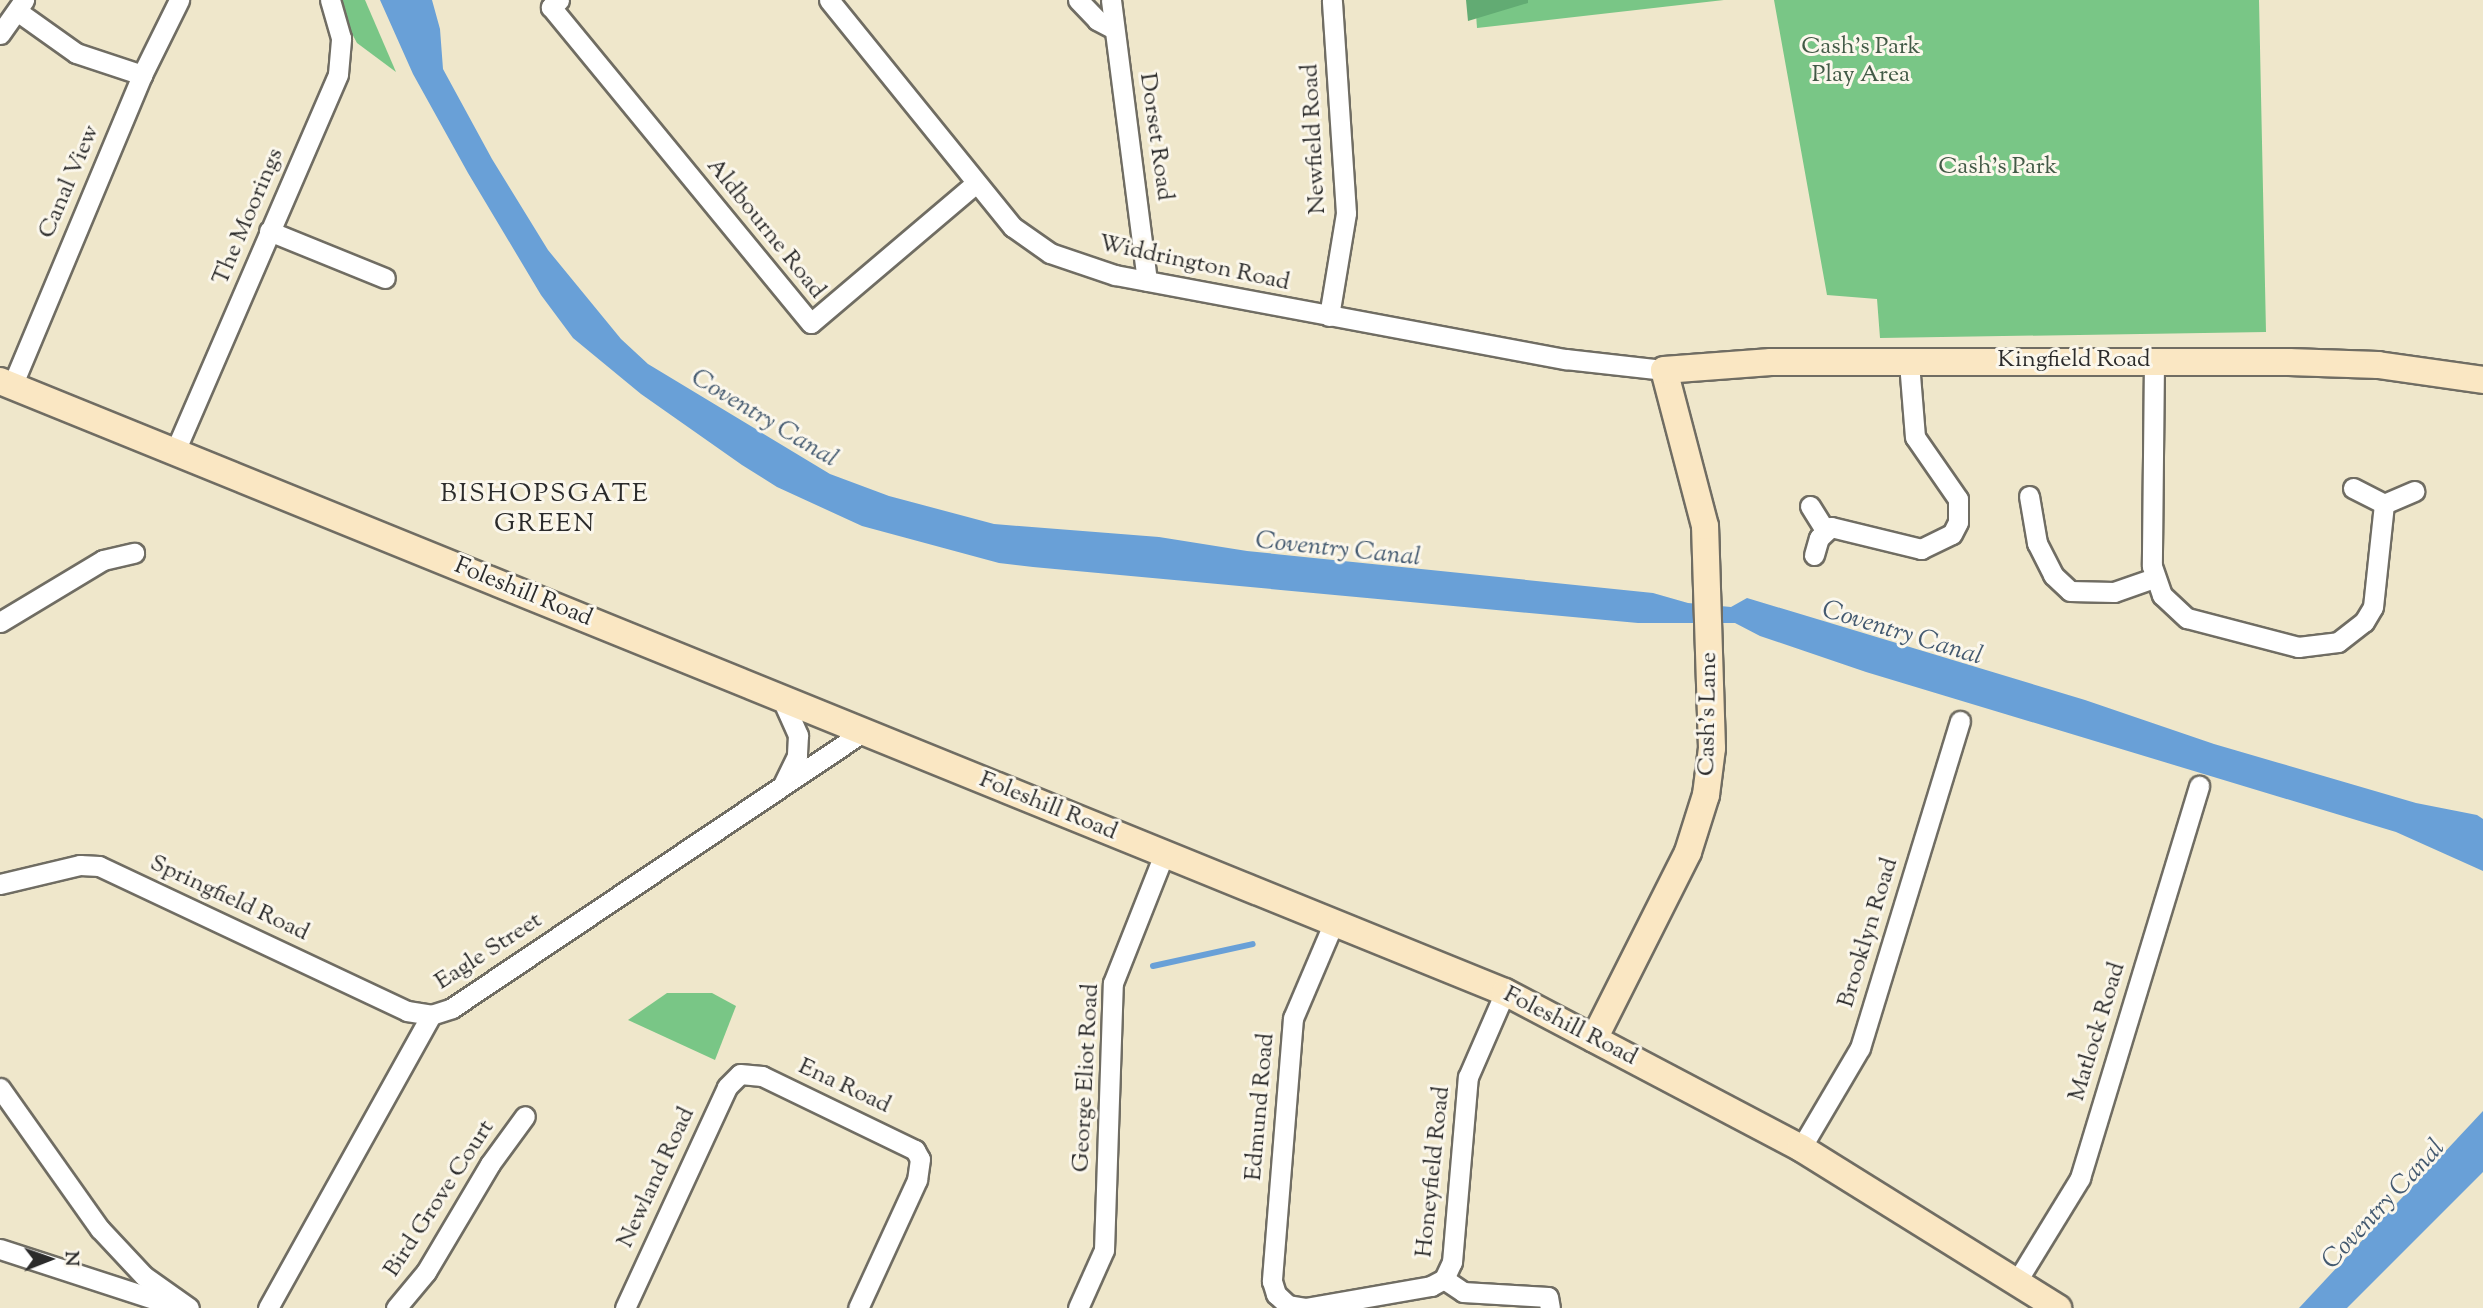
<!DOCTYPE html>
<html>
<head>
<meta charset="utf-8">
<style>
  body { margin:0 }
  #map { position:relative; width:2483px; height:1308px; overflow:hidden; background:#efe7cb; font-family:"Sorts Mill Goudy",serif }
  div>[style] { position:absolute }
  .green>* { inset:0; background:#79c686 }
  .forest>* { inset:0; background:#62ab73 }
  .water>* { inset:0; background:#69a0d7 }
  .stream>* { height:6px; margin:-3px; padding:0 3px; transform-origin:3px; border-radius:3px; background:#69a0d7 }
  .roads { filter:drop-shadow(2px 0 #706d63) drop-shadow(-2px 0 #706d63) drop-shadow(0 2px #706d63) drop-shadow(0 -2px #706d63) }
  .street>* { height:19px; margin:-9.5px; padding:0 9.5px; transform-origin:9.5px; border-radius:9.5px; background:#fff }
  .secondary>* { height:26px; margin:-13px; padding:0 13px; transform-origin:13px; border-radius:13px; background:#fae7c3 }
  span { translate:-50% -50%; white-space:nowrap; text-align:center; line-height:1.15; -webkit-text-stroke:6px #fbf7ec; paint-order:stroke }
  .park-label { font-size:24px; color:#425a46 }
  .street-label { font-size:24px; color:#2b2b2b }
  .water-label { font-size:26px; color:#445a70; font-style:italic }
  .neighbourhood-label { font-size:26px; color:#2b2b2b; letter-spacing:2px }
  .north { position:absolute; left:14px; top:1224px; width:70px; height:70px; -webkit-text-stroke:5px #fbf7ec; paint-order:stroke; rotate:89deg; font-size:19px; font-weight:700; line-height:28px; text-align:center; color:#2b2b2b }
  .north::after { content:''; display:block; margin:auto; width:24px; height:32px; background:#2b2b2b; clip-path:polygon(50% 0,100% 100%,50% 72%,0 100%) }
</style>
</head>
<body>
<div id="map">
  <div class="green">
    <i style="clip-path:polygon(334px 0,365px 0,396px 72px,357px 43px)"></i>
    <i style="clip-path:polygon(1475px 0,1724px 0,1477px 28px)"></i>
    <i style="clip-path:polygon(1774px 0,2259px 0,2266px 332px,1880px 338px,1877px 299px,1827px 295px)"></i>
    <i style="clip-path:polygon(667px 993px,712px 993px,736px 1006px,715px 1060px,628px 1020px)"></i>
  </div>
  <div class="forest">
    <i style="clip-path:polygon(1466px 0,1528px 0,1528px 3px,1468px 21px)"></i>
  </div>
  <div class="water">
    <i style="clip-path:polygon(380px 0,432px 0,440px 29px,443px 69px,492px 159px,548px 250px,621px 339px,648px 364px,830px 474px,889px 496px,994px 524px,1159px 537px,1247px 551px,1653px 593px,1688px 603px,1731px 607px,1747px 598px,2085px 700px,2214px 744px,2416px 803px,2477px 815px,2483px 819px,2483px 871px,2396px 832px,1866px 672px,1760px 636px,1735px 623px,1638px 623px,1033px 567px,999px 563px,862px 526px,777px 487px,742px 465px,641px 394px,573px 338px,541px 295px,468px 173px,413px 74px)"></i>
    <i style="clip-path:polygon(2483px 1111px,2483px 1172px,2347px 1308px,2299px 1308px)"></i>
  </div>
  <div class="stream">
    <i style="left:1153px;top:966px;width:102px;rotate:-12.4deg"></i>
  </div>
  <div class="roads">
    <div class="street">
      <i style="left:559px;top:0;width:11px;rotate:139deg"></i>
      <i style="left:551px;top:7px;width:409px;rotate:50.6deg"></i>
      <i style="left:811px;top:323px;width:216px;rotate:-40.3deg"></i>
      <i style="left:829px;top:0;width:292px;rotate:51deg"></i>
      <i style="left:1013px;top:227px;width:45px;rotate:35.1deg"></i>
      <i style="left:1050px;top:253px;width:69px;rotate:18.7deg"></i>
      <i style="left:1115px;top:275px;width:459px;rotate:10.6deg"></i>
      <i style="left:1566px;top:359px;width:99px;rotate:6.4deg"></i>
      <i style="left:1078px;top:0;width:28px;rotate:46deg"></i>
      <i style="left:1097px;top:20px;width:19px;rotate:28deg"></i>
      <i style="left:1111px;top:0;width:283px;rotate:82.7deg"></i>
      <i style="left:17px;top:11px;width:72px;rotate:35.4deg"></i>
      <i style="left:76px;top:53px;width:70px;rotate:18.4deg"></i>
      <i style="left:0;top:34px;width:42px;rotate:-54.8deg"></i>
      <i style="left:269px;top:231px;width:125px;rotate:22.1deg"></i>
      <i style="left:1329px;top:316px;width:104px;rotate:-80.6deg"></i>
      <i style="left:1346px;top:213px;width:213px;rotate:-93.8deg"></i>
      <i style="left:2154px;top:361px;width:205px;rotate:90.6deg"></i>
      <i style="left:2152px;top:566px;width:31px;rotate:71deg"></i>
      <i style="left:2162px;top:595px;width:34px;rotate:43deg"></i>
      <i style="left:2187px;top:618px;width:115px;rotate:14.6deg"></i>
      <i style="left:2298px;top:647px;width:40px;rotate:-7.1deg"></i>
      <i style="left:2338px;top:642px;width:33px;rotate:-38deg"></i>
      <i style="left:2364px;top:622px;width:17px;rotate:-59deg"></i>
      <i style="left:2373px;top:607px;width:104px;rotate:-83.9deg"></i>
      <i style="left:12px;top:386px;width:337px;rotate:-67.3deg"></i>
      <i style="left:142px;top:75px;width:84px;rotate:-63.7deg"></i>
      <i style="left:176px;top:449px;width:408px;rotate:-66.6deg"></i>
      <i style="left:338px;top:74px;width:36px;rotate:-85deg"></i>
      <i style="left:341px;top:38px;width:40px;rotate:-106deg"></i>
      <i style="left:2353px;top:488px;width:35px;rotate:27deg"></i>
      <i style="left:2384px;top:504px;width:33px;rotate:-23deg"></i>
      <i style="left:2029px;top:496px;width:48px;rotate:80.3deg"></i>
      <i style="left:2037px;top:543px;width:36px;rotate:63deg"></i>
      <i style="left:2053px;top:575px;width:23px;rotate:43deg"></i>
      <i style="left:2070px;top:591px;width:44px;rotate:1.3deg"></i>
      <i style="left:2114px;top:592px;width:42px;rotate:-19.3deg"></i>
      <i style="left:1810px;top:506px;width:28px;rotate:58deg"></i>
      <i style="left:1814px;top:555px;width:18px;rotate:-74deg"></i>
      <i style="left:1819px;top:538px;width:16px;rotate:-43deg"></i>
      <i style="left:1831px;top:527px;width:93px;rotate:13.7deg"></i>
      <i style="left:1921px;top:549px;width:34px;rotate:-26deg"></i>
      <i style="left:1952px;top:534px;width:13px;rotate:-63deg"></i>
      <i style="left:1958px;top:522px;width:23px;rotate:-90deg"></i>
      <i style="left:1958px;top:499px;width:75px;rotate:-124.7deg"></i>
      <i style="left:1915px;top:437px;width:74px;rotate:-94.6deg"></i>
      <i style="left:0;top:622px;width:120px;rotate:-31deg"></i>
      <i style="left:103px;top:560px;width:32px;rotate:-13deg"></i>
      <i style="left:781px;top:697px;width:42px;rotate:65.9deg"></i>
      <i style="left:798px;top:735px;width:21px;rotate:93deg"></i>
      <i style="left:797px;top:756px;width:30px;rotate:116deg"></i>
      <i style="left:0;top:884px;width:82px;rotate:-13.4deg"></i>
      <i style="left:80px;top:865px;width:19px;rotate:3deg"></i>
      <i style="left:99px;top:866px;width:340px;rotate:25.2deg"></i>
      <i style="left:407px;top:1011px;width:24px;rotate:9deg"></i>
      <i style="left:431px;top:1015px;width:22px;rotate:-18deg"></i>
      <i style="left:452px;top:1008px;width:495px;rotate:-33.9deg"></i>
      <i style="left:1334px;top:922px;width:104px;rotate:113.1deg"></i>
      <i style="left:1293px;top:1018px;width:264px;rotate:94.6deg"></i>
      <i style="left:1272px;top:1281px;width:14px;rotate:73deg"></i>
      <i style="left:1276px;top:1294px;width:16px;rotate:43deg"></i>
      <i style="left:1288px;top:1305px;width:17px;rotate:10deg"></i>
      <i style="left:1305px;top:1308px;width:128px;rotate:-9.9deg"></i>
      <i style="left:1431px;top:1286px;width:15px;rotate:-28deg"></i>
      <i style="left:1444px;top:1279px;width:23px;rotate:34deg"></i>
      <i style="left:1463px;top:1292px;width:85px;rotate:3.4deg"></i>
      <i style="left:1548px;top:1297px;width:11px;rotate:80deg"></i>
      <i style="left:0;top:1088px;width:173px;rotate:54.7deg"></i>
      <i style="left:100px;top:1229px;width:64px;rotate:46.9deg"></i>
      <i style="left:144px;top:1276px;width:55px;rotate:35.4deg"></i>
      <i style="left:1801px;top:1148px;width:116px;rotate:-59.5deg"></i>
      <i style="left:1860px;top:1048px;width:342px;rotate:-73deg"></i>
      <i style="left:0;top:1249px;width:184px;rotate:18deg"></i>
      <i style="left:1444px;top:1279px;width:19px;rotate:-65deg"></i>
      <i style="left:1452px;top:1262px;width:186px;rotate:-85.1deg"></i>
      <i style="left:1468px;top:1077px;width:93px;rotate:-66.5deg"></i>
      <i style="left:2017px;top:1281px;width:121px;rotate:-58.5deg"></i>
      <i style="left:2080px;top:1178px;width:410px;rotate:-73.1deg"></i>
      <i style="left:268px;top:1308px;width:335px;rotate:-60.9deg"></i>
      <i style="left:396px;top:1308px;width:47px;rotate:-50.2deg"></i>
      <i style="left:426px;top:1272px;width:126px;rotate:-59.3deg"></i>
      <i style="left:490px;top:1164px;width:59px;rotate:-53.9deg"></i>
      <i style="left:625px;top:1308px;width:243px;rotate:-65.2deg"></i>
      <i style="left:727px;top:1087px;width:18px;rotate:-45deg"></i>
      <i style="left:740px;top:1074px;width:22px;rotate:5deg"></i>
      <i style="left:762px;top:1076px;width:170px;rotate:25.8deg"></i>
      <i style="left:915px;top:1150px;width:10px;rotate:61deg"></i>
      <i style="left:920px;top:1159px;width:21px;rotate:98deg"></i>
      <i style="left:917px;top:1180px;width:141px;rotate:114.7deg"></i>
      <i style="left:1078px;top:1308px;width:64px;rotate:-65.9deg"></i>
      <i style="left:1104px;top:1250px;width:267px;rotate:-88.1deg"></i>
      <i style="left:1113px;top:983px;width:139px;rotate:-68.4deg"></i>
    </div>
    <div class="secondary">
      <i style="left:0;top:381px;width:1624px;rotate:22.1deg"></i>
      <i style="left:1505px;top:992px;width:335px;rotate:27.8deg"></i>
      <i style="left:1801px;top:1148px;width:303px;rotate:31.9deg"></i>
      <i style="left:1594px;top:1039px;width:209px;rotate:-63.3deg"></i>
      <i style="left:1688px;top:852px;width:60px;rotate:-72.5deg"></i>
      <i style="left:1706px;top:795px;width:47px;rotate:-82.7deg"></i>
      <i style="left:1712px;top:748px;width:222px;rotate:-91.8deg"></i>
      <i style="left:1705px;top:526px;width:161px;rotate:-104.7deg"></i>
      <i style="left:1664px;top:370px;width:107px;rotate:-4.3deg"></i>
      <i style="left:1771px;top:362px;width:518px"></i>
      <i style="left:2289px;top:362px;width:89px;rotate:1.9deg"></i>
      <i style="left:2378px;top:365px;width:106px;rotate:8.1deg"></i>
    </div>
  </div>
  <div class="park-label">
    <span style="left:1861px;top:62px">Cash's Park<br>Play Area</span>
    <span style="left:1998px;top:168px">Cash's Park</span>
  </div>
  <div class="street-label">
    <span style="left:1155px;top:137px;rotate:82deg">Dorset Road</span>
    <span style="left:1315px;top:139px;rotate:-93deg">Newfield Road</span>
    <span style="left:70px;top:182px;rotate:-67deg">Canal View</span>
    <span style="left:249px;top:217px;rotate:-67deg">The Moorings</span>
    <span style="left:765px;top:229px;rotate:51deg">Aldbourne Road</span>
    <span style="left:1194px;top:264px;rotate:12deg">Widdrington Road</span>
    <span style="left:2074px;top:361px">Kingfield Road</span>
    <span style="left:523px;top:593px;rotate:22deg">Foleshill Road</span>
    <span style="left:1709px;top:714px;rotate:-89deg">Cash's Lane</span>
    <span style="left:1048px;top:807px;rotate:22deg">Foleshill Road</span>
    <span style="left:229px;top:899px;rotate:25deg">Springfield Road</span>
    <span style="left:1869px;top:933px;rotate:-73deg">Brooklyn Road</span>
    <span style="left:489px;top:952px;rotate:-33deg">Eagle Street</span>
    <span style="left:1570px;top:1027px;rotate:27deg">Foleshill Road</span>
    <span style="left:2098px;top:1032px;rotate:-73deg">Matlock Road</span>
    <span style="left:1087px;top:1078px;rotate:-87deg">George Eliot Road</span>
    <span style="left:844px;top:1087px;rotate:25deg">Ena Road</span>
    <span style="left:1261px;top:1107px;rotate:-85deg">Edmund Road</span>
    <span style="left:1434px;top:1172px;rotate:-84deg">Honeyfield Road</span>
    <span style="left:657px;top:1178px;rotate:-65deg">Newland Road</span>
    <span style="left:440px;top:1199px;rotate:-57deg">Bird Grove Court</span>
  </div>
  <div class="water-label">
    <span style="left:764px;top:419px;rotate:31deg">Coventry Canal</span>
    <span style="left:1338px;top:550px;rotate:6deg">Coventry Canal</span>
    <span style="left:1902px;top:634px;rotate:17deg">Coventry Canal</span>
    <span style="left:2384px;top:1205px;rotate:-47deg">Coventry Canal</span>
  </div>
  <div class="neighbourhood-label">
    <span style="left:545px;top:510px">BISHOPSGATE<br>GREEN</span>
  </div>
  <div class="north">N</div>
</div>
</body>
</html>
